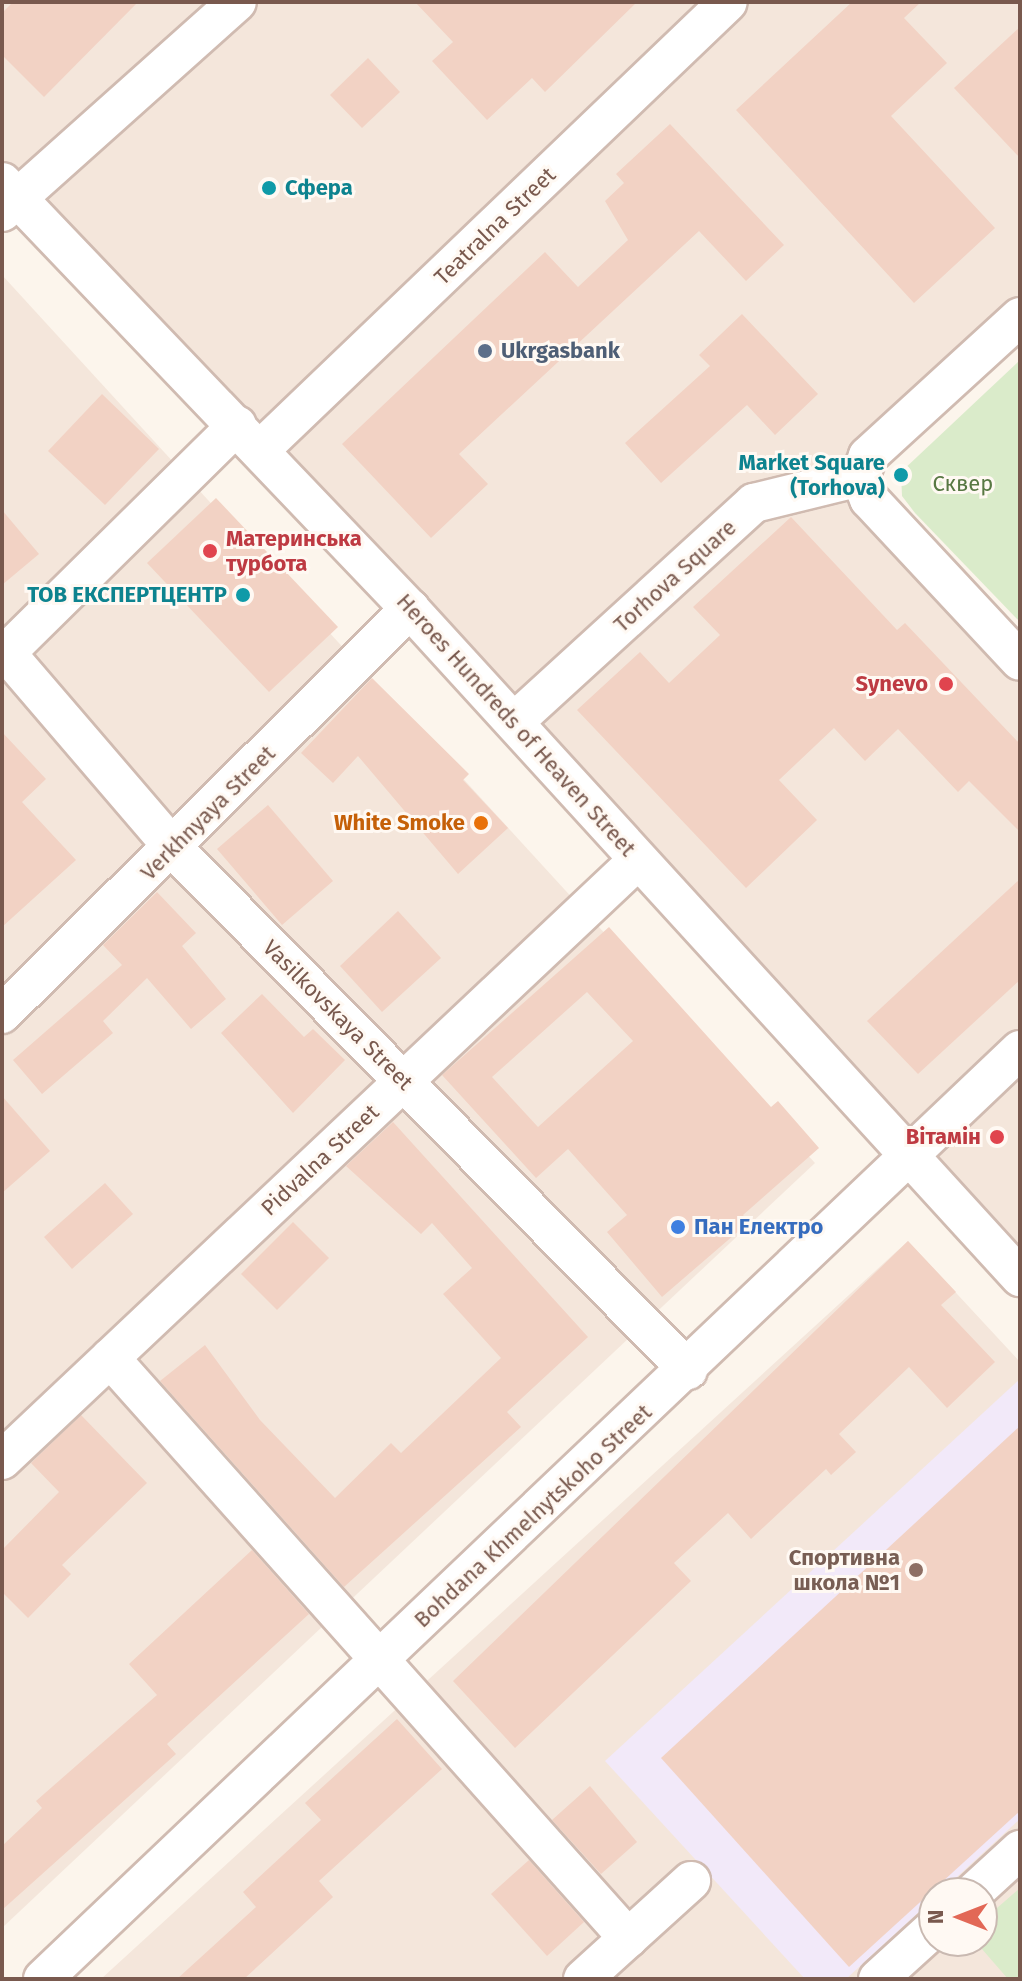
<!DOCTYPE html>
<html>
<head>
<meta charset="utf-8">
<style>
  body { margin:0 }
  #map { position:relative; width:1022px; height:1981px; overflow:hidden; background:#fcf5ec; font-family:"Fira Sans",sans-serif }
  div>[style] { position:absolute }
  .residential>* { inset:0; background:#f4e6db }
  .education>* { inset:0; background:#f2e9f9 }
  .green>* { inset:0; background:#daebca }
  .building>* { inset:0; background:#f2d2c4 }
  .roads { filter:drop-shadow(2px 0 #d0bbb1) drop-shadow(-2px 0 #d0bbb1) drop-shadow(0 2px #d0bbb1) drop-shadow(0 -2px #d0bbb1) }
  .minor>* { height:38px; margin:-19px; padding:0 19px; transform-origin:19px; border-radius:19px; background:#fff }
  .dots>* { width:22px; height:22px; translate:-50% -50%; box-sizing:border-box; border:4px solid #fff9f3; border-radius:50% }
  span { translate:-50% -50%; white-space:nowrap; text-align:center; line-height:1.15; -webkit-text-stroke:6px #fff9f3; paint-order:stroke }
  .culture-label { font-size:22px; color:#0d838f; font-weight:700 }
  .left { translate:0 -50%; text-align:left }
  .right { translate:-100% -50%; text-align:right }
  .street-label { font-size:22px; color:#79594e }
  .service-label { font-size:22px; color:#4e5e75; font-weight:700 }
  .park-label { font-size:22px; color:#587843 }
  .health-label { font-size:22px; color:#be3a42; font-weight:700 }
  .food-label { font-size:22px; color:#c56008; font-weight:700 }
  .shop-label { font-size:22px; color:#366cbe; font-weight:700 }
  .education-label { font-size:22px; color:#785e54; font-weight:700 }
  .frame { position:absolute; inset:0; border:4px solid #79594e; pointer-events:none }
  .north { position:absolute; left:918px; top:1877px; width:80px; height:80px; box-sizing:border-box; background:#fff9f3; border:2px solid #c9b9b1; border-radius:50%; rotate:270deg; font-size:22px; font-weight:700; line-height:32px; text-align:center; color:#79594e }
  .north::after { content:''; display:block; margin:auto; width:28px; height:36px; background:#e26856; clip-path:polygon(50% 0,100% 100%,50% 72%,0 100%) }
</style>
</head>
<body>
<div id="map">
  <div class="residential">
    <i style="clip-path:polygon(2px 2px,1020px 2px,1020px 316px,847px 476px,1020px 660px,1020px 1270px,2px 182px)"></i>
    <i style="clip-path:polygon(2px 275px,815px 1163px,2px 1928px)"></i>
    <i style="clip-path:polygon(evenodd,908px 1241px,1020px 1362px,1020px 1979px,101px 1979px,908px 1241px,934px 1893px,982px 1893px,982px 1941px,934px 1941px,934px 1893px)"></i>
  </div>
  <div class="education">
    <i style="clip-path:polygon(1020px 1379px,1020px 1819px,846px 1979px,805px 1979px,605px 1761px)"></i>
  </div>
  <div class="green">
    <i style="clip-path:polygon(1020px 360px,1020px 622px,915px 513px,902px 496px,901px 472px)"></i>
    <i style="clip-path:polygon(1020px 1888px,1020px 1979px,1008px 1979px,975px 1941px,982px 1941px,982px 1921px)"></i>
  </div>
  <div class="building">
    <i style="clip-path:polygon(13px 2px,138px 2px,44px 97px,2px 55px,2px 13px)"></i>
    <i style="clip-path:polygon(415px 2px,637px 2px,545px 92px,532px 78px,487px 120px,432px 61px,453px 42px)"></i>
    <i style="clip-path:polygon(852px 2px,921px 2px,904px 18px,947px 63px,891px 116px,995px 228px,914px 303px,736px 110px)"></i>
    <i style="clip-path:polygon(1020px 27px,1020px 158px,954px 88px)"></i>
    <i style="clip-path:polygon(368px 58px,400px 92px,362px 128px,330px 95px)"></i>
    <i style="clip-path:polygon(670px 124px,784px 245px,746px 281px,699px 231px,459px 454px,488px 484px,431px 538px,342px 444px,545px 252px,578px 287px,628px 240px,605px 201px,624px 183px,616px 174px)"></i>
    <i style="clip-path:polygon(742px 314px,818px 394px,775px 435px,747px 405px,661px 483px,625px 443px,710px 366px,699px 355px)"></i>
    <i style="clip-path:polygon(102px 394px,159px 449px,105px 505px,48px 451px)"></i>
    <i style="clip-path:polygon(216px 498px,338px 627px,269px 692px,147px 563px)"></i>
    <i style="clip-path:polygon(2px 510px,39px 554px,2px 585px)"></i>
    <i style="clip-path:polygon(791px 517px,897px 630px,905px 623px,1020px 744px,1020px 832px,969px 781px,958px 792px,898px 729px,865px 761px,834px 728px,779px 780px,817px 820px,746px 888px,577px 710px,640px 652px,669px 683px,720px 635px,693px 607px)"></i>
    <i style="clip-path:polygon(372px 678px,469px 774px,463px 780px,508px 828px,458px 874px,358px 756px,333px 783px,301px 753px)"></i>
    <i style="clip-path:polygon(2px 732px,46px 779px,22px 802px,76px 860px,2px 927px)"></i>
    <i style="clip-path:polygon(268px 805px,333px 881px,282px 925px,217px 849px)"></i>
    <i style="clip-path:polygon(1020px 879px,1020px 980px,918px 1074px,867px 1021px)"></i>
    <i style="clip-path:polygon(157px 892px,196px 933px,182px 946px,226px 999px,191px 1029px,147px 978px,103px 1021px,113px 1033px,42px 1094px,13px 1060px,122px 965px,103px 945px)"></i>
    <i style="clip-path:polygon(398px 911px,441px 958px,382px 1012px,340px 966px)"></i>
    <i style="clip-path:polygon(evenodd,609px 927px,771px 1107px,778px 1101px,819px 1148px,743px 1215px,749px 1222px,662px 1297px,607px 1232px,627px 1215px,568px 1149px,536px 1178px,442px 1075px,609px 927px,587px 992px,633px 1041px,538px 1127px,492px 1077px,587px 992px)"></i>
    <i style="clip-path:polygon(262px 994px,304px 1037px,313px 1029px,345px 1060px,293px 1113px,221px 1033px)"></i>
    <i style="clip-path:polygon(2px 1096px,50px 1151px,2px 1193px)"></i>
    <i style="clip-path:polygon(393px 1122px,588px 1337px,507px 1412px,521px 1427px,344px 1587px,160px 1381px,205px 1345px,260px 1420px,335px 1498px,391px 1443px,401px 1453px,501px 1358px,443px 1294px,472px 1268px,432px 1223px,421px 1234px,346px 1166px)"></i>
    <i style="clip-path:polygon(105px 1183px,133px 1214px,72px 1269px,44px 1237px)"></i>
    <i style="clip-path:polygon(293px 1222px,329px 1258px,277px 1310px,241px 1274px)"></i>
    <i style="clip-path:polygon(908px 1241px,956px 1292px,941px 1305px,995px 1362px,947px 1408px,909px 1367px,839px 1434px,856px 1452px,831px 1475px,826px 1469px,751px 1539px,728px 1513px,674px 1563px,691px 1581px,515px 1748px,453px 1681px)"></i>
    <i style="clip-path:polygon(81px 1415px,147px 1483px,62px 1565px,71px 1574px,28px 1618px,2px 1592px,2px 1550px,59px 1492px,31px 1463px)"></i>
    <i style="clip-path:polygon(1020px 1426px,1020px 1811px,849px 1967px,661px 1758px)"></i>
    <i style="clip-path:polygon(252px 1550px,309px 1614px,167px 1744px,176px 1754px,2px 1910px,2px 1846px,42px 1808px,36px 1801px,157px 1695px,129px 1664px)"></i>
    <i style="clip-path:polygon(397px 1719px,442px 1769px,319px 1881px,333px 1897px,244px 1979px,177px 1979px,256px 1907px,243px 1892px,321px 1820px,305px 1803px)"></i>
    <i style="clip-path:polygon(590px 1786px,637px 1842px,601px 1874px,552px 1820px)"></i>
    <i style="clip-path:polygon(529px 1860px,584px 1922px,547px 1956px,491px 1894px)"></i>
  </div>
  <div class="roads">
    <div class="minor">
      <i style="left:2px;top:182px;width:591px;rotate:46.3deg"></i>
      <i style="left:410px;top:609px;width:905px;rotate:47.6deg"></i>
      <i style="left:2px;top:212px;width:315px;rotate:-41.8deg"></i>
      <i style="left:1020px;top:317px;width:206px;rotate:137.6deg"></i>
      <i style="left:868px;top:456px;width:22px;rotate:111deg"></i>
      <i style="left:860px;top:477px;width:24px;rotate:68deg"></i>
      <i style="left:869px;top:499px;width:221px;rotate:47deg"></i>
      <i style="left:261px;top:449px;width:646px;rotate:-43.75deg"></i>
      <i style="left:2px;top:648px;width:265px;rotate:49.4deg"></i>
      <i style="left:174px;top:849px;width:732px;rotate:45.39deg"></i>
      <i style="left:7px;top:652px;width:323px;rotate:-44.6deg"></i>
      <i style="left:514px;top:722px;width:325px;rotate:-42.4deg"></i>
      <i style="left:754px;top:503px;width:109px;rotate:-13.8deg"></i>
      <i style="left:2px;top:1014px;width:575px;rotate:-44.79deg"></i>
      <i style="left:110px;top:1358px;width:778px;rotate:48.23deg"></i>
      <i style="left:2px;top:1460px;width:874px;rotate:-43.33deg"></i>
      <i style="left:973px;top:1893px;width:64px;rotate:-42.5deg"></i>
      <i style="left:43px;top:1979px;width:1348px;rotate:-43.56deg"></i>
      <i style="left:583px;top:1979px;width:146px;rotate:-42.2deg"></i>
      <i style="left:878px;top:1979px;width:76px;rotate:-42.3deg"></i>
    </div>
  </div>
  <div class="dots">
    <i style="left:269px;top:188px;background:#0f9aa8"></i>
    <i style="left:485px;top:351px;background:#5c6f8a"></i>
    <i style="left:901px;top:475px;background:#0f9aa8"></i>
    <i style="left:210px;top:551px;background:#e0444e"></i>
    <i style="left:243px;top:595px;background:#0f9aa8"></i>
    <i style="left:946px;top:684px;background:#e0444e"></i>
    <i style="left:481px;top:823px;background:#e8710a"></i>
    <i style="left:997px;top:1137px;background:#e0444e"></i>
    <i style="left:678px;top:1227px;background:#3f7fe0"></i>
    <i style="left:916px;top:1570px;background:#8d6e63"></i>
  </div>
  <div class="culture-label">
    <span class="left" style="left:285px;top:188px">Сфера</span>
    <span class="right" style="left:885px;top:475px">Market Square<br>(Torhova)</span>
    <span class="right" style="left:227px;top:595px">ТОВ ЕКСПЕРТЦЕНТР</span>
  </div>
  <div class="street-label">
    <span style="left:495px;top:226px;rotate:-44deg">Teatralna Street</span>
    <span style="left:675px;top:576px;rotate:-42deg">Torhova Square</span>
    <span style="left:516px;top:725px;rotate:48deg">Heroes Hundreds of Heaven Street</span>
    <span style="left:208px;top:813px;rotate:-45deg">Verkhnyaya Street</span>
    <span style="left:338px;top:1015px;rotate:45deg">Vasilkovskaya Street</span>
    <span style="left:320px;top:1160px;rotate:-43deg">Pidvalna Street</span>
    <span style="left:533px;top:1516px;rotate:-43deg">Bohdana Khmelnytskoho Street</span>
  </div>
  <div class="service-label">
    <span class="left" style="left:501px;top:351px">Ukrgasbank</span>
  </div>
  <div class="park-label">
    <span style="left:963px;top:484px">Сквер</span>
  </div>
  <div class="health-label">
    <span class="left" style="left:226px;top:551px">Материнська<br>турбота</span>
    <span class="right" style="left:928px;top:684px">Synevo</span>
    <span class="right" style="left:981px;top:1137px">Вітамін</span>
  </div>
  <div class="food-label">
    <span class="right" style="left:465px;top:823px">White Smoke</span>
  </div>
  <div class="shop-label">
    <span class="left" style="left:694px;top:1227px">Пан Електро</span>
  </div>
  <div class="education-label">
    <span class="right" style="left:900px;top:1570px">Спортивна<br>школа №1</span>
  </div>
  <div class="frame"></div>
  <div class="north">N</div>
</div>
</body>
</html>
